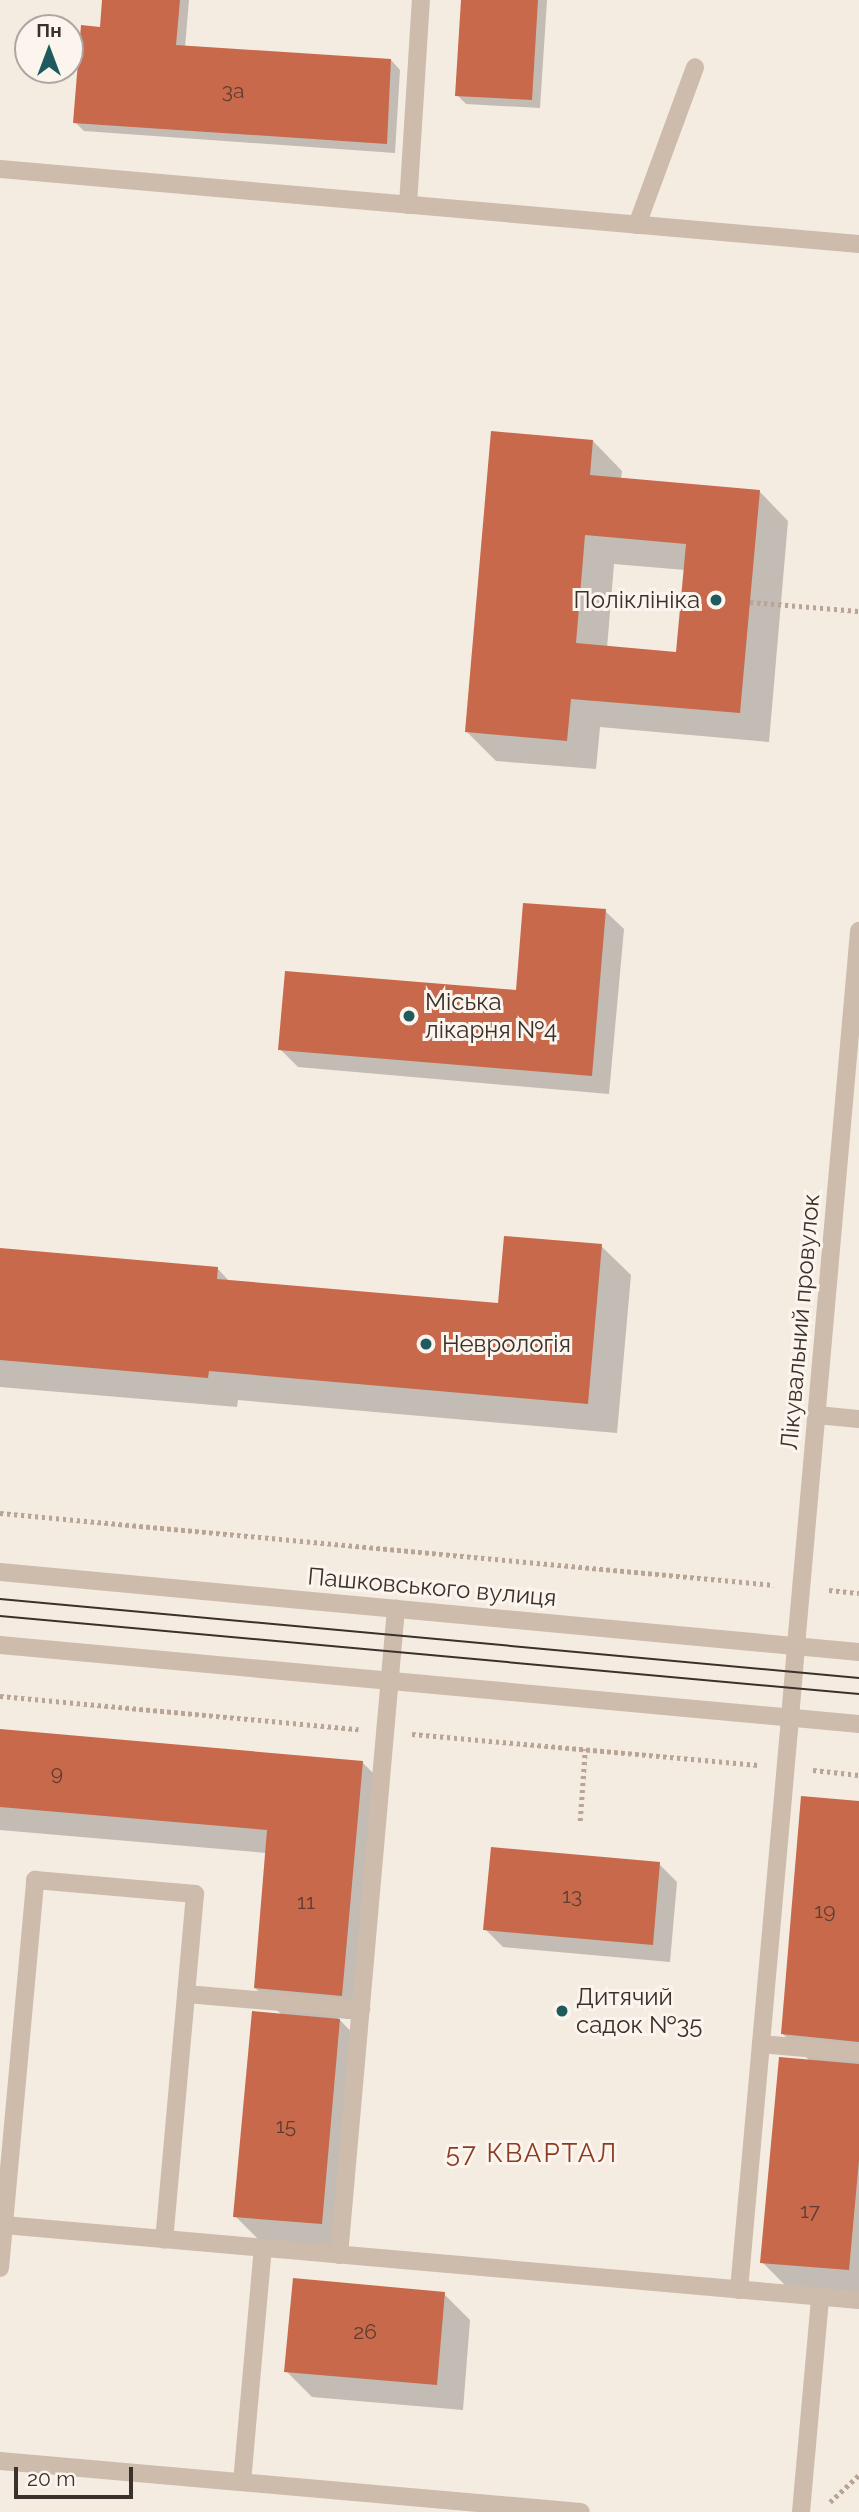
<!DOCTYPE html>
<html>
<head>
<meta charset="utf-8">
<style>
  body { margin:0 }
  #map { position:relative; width:859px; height:2512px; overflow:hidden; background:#f4ebe1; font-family:Raleway,sans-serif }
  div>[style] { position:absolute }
  .shadow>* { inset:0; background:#0003 }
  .building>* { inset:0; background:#c8694b }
  .path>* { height:4.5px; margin-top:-2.25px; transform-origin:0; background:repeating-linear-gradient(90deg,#b9a596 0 3.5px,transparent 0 7px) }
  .service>* { height:18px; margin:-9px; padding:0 9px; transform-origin:9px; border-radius:9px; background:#cdbbac }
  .minor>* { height:18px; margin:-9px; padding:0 9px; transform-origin:9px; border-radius:9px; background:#cdbbac }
  .tertiary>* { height:18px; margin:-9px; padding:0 9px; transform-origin:9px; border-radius:9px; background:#cdbbac }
  .tram>* { height:2px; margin:-1px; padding:0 1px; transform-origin:1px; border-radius:1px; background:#3b302b }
  .dots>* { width:19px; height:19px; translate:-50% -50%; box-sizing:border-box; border:4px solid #fbf5ee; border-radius:50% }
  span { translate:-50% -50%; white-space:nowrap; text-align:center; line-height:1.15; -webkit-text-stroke:6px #fbf5ee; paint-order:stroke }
  .number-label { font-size:21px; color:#5e3e33 }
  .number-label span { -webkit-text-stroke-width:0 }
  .poi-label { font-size:24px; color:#3b302b }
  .right { translate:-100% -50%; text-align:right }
  .left { translate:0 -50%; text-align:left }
  .street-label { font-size:24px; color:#3b302b }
  .neighbourhood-label { font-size:26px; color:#8c3b22; letter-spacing:2px }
  .north { position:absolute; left:14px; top:14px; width:70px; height:70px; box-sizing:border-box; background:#fbf5ee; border:2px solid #aea6a0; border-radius:50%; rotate:0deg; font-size:19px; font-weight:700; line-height:28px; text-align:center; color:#3b302b }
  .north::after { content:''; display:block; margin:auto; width:24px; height:32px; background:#1f5a5e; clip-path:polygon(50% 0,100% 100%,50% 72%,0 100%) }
  .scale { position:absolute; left:14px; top:2467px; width:119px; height:32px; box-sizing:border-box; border:4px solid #3b302b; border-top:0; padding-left:9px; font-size:21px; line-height:24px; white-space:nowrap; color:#3b302b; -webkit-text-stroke:5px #fbf5ee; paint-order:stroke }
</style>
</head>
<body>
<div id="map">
  <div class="shadow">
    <i style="clip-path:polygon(104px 0,189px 0,185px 47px,391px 60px,400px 70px,395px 153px,84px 131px,75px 122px,102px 29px)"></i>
    <i style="clip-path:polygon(463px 0,547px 0,540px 108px,466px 104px,457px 95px)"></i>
    <i style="clip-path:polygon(evenodd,593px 441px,622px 471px,621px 479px,759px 491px,788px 521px,769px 742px,600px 727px,596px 769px,496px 761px,467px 732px,593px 441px,614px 564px,685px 570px,678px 654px,607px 648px,614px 564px)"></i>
    <i style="clip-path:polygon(605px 911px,624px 929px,609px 1094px,298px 1067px,280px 1049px,517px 992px)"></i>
    <i style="clip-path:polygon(601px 1246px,631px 1275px,617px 1433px,238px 1400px,237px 1407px,0 1387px,0 1250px,217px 1268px,230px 1282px,499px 1305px)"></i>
    <i style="clip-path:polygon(0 1730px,362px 1762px,388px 1788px,368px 2021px,338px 2018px,365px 2046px,348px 2249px,261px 2242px,235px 2216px,283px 2016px,255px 1988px,267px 1853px,0 1830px)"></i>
    <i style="clip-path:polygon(859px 1802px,859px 2294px,788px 2288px,762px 2262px,811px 2062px,783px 2034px)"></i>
    <i style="clip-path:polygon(659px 1864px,677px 1882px,670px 1962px,503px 1947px,485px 1929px)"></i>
    <i style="clip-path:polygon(444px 2294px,470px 2320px,463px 2410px,312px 2397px,286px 2371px)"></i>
  </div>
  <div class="building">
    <i style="clip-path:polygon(102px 0,180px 0,176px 45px,391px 59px,387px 144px,73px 123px,81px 25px,100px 27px)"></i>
    <i style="clip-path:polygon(461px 0,538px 0,532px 100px,455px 96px)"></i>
    <i style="clip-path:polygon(evenodd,491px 431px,593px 440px,590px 475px,760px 490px,740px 713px,571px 699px,567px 741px,465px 732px,491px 431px,585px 535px,686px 544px,676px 652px,576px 643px,585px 535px)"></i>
    <i style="clip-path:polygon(523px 903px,606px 909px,592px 1076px,278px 1050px,285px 971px,516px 990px)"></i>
    <i style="clip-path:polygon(504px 1236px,602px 1244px,588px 1404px,209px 1371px,208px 1378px,0 1360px,0 1248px,218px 1267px,217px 1279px,498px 1303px)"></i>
    <i style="clip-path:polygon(0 1729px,363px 1761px,342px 1996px,254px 1988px,267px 1830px,0 1807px)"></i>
    <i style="clip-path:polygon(801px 1796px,859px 1801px,859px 2042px,781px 2034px)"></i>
    <i style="clip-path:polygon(491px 1847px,660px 1862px,653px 1945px,483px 1930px)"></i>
    <i style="clip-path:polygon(252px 2011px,340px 2019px,322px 2224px,233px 2217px)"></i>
    <i style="clip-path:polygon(779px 2057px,859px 2064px,859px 2160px,849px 2270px,760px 2263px)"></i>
    <i style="clip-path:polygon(293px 2278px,445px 2292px,437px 2385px,284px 2372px)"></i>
  </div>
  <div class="path">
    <i style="left:750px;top:602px;width:109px;rotate:4.7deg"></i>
    <i style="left:0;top:1513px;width:777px;rotate:5.31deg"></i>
    <i style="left:829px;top:1590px;width:30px;rotate:6deg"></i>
    <i style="left:0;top:1696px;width:360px;rotate:5.3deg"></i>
    <i style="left:412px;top:1734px;width:348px;rotate:5.1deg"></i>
    <i style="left:813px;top:1770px;width:46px;rotate:6.2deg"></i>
    <i style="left:580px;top:1821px;width:72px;rotate:-86deg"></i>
    <i style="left:830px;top:2502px;width:40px;rotate:-43deg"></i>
  </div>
  <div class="service">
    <i style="left:0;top:169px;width:862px;rotate:4.99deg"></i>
    <i style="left:408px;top:205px;width:205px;rotate:-86.4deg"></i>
    <i style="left:637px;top:225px;width:168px;rotate:-69.8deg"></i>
    <i style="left:817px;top:1415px;width:42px;rotate:5.4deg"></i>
    <i style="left:186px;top:1994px;width:176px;rotate:4.9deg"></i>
    <i style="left:761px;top:2044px;width:98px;rotate:5.2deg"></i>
    <i style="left:4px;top:2225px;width:858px;rotate:5.01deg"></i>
    <i style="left:339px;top:2255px;width:649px;rotate:-84.96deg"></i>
    <i style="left:0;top:2268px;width:390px;rotate:-84.8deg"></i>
    <i style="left:35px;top:1880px;width:161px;rotate:5deg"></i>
    <i style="left:195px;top:1894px;width:347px;rotate:95.1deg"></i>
    <i style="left:739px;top:2290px;width:574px;rotate:-84.9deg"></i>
    <i style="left:0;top:2461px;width:583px;rotate:5.02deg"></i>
    <i style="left:242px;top:2482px;width:235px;rotate:-84.9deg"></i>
    <i style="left:801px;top:2512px;width:216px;rotate:-84.9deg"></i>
  </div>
  <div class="minor">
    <i style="left:796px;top:1646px;width:718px;rotate:-84.96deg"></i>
  </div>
  <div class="tertiary">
    <i style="left:0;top:1572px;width:863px;rotate:5.32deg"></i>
    <i style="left:0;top:1645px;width:863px;rotate:5.25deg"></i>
    <i style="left:790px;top:1718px;width:72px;rotate:-85.2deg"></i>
  </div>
  <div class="tram">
    <i style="left:0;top:1599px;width:863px;rotate:5.25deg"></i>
    <i style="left:0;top:1616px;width:863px;rotate:5.19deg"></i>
  </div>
  <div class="dots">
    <i style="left:716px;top:600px;background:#1f5a5e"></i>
    <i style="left:409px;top:1016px;background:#1f5a5e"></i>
    <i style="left:426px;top:1344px;background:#1f5a5e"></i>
    <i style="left:562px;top:2011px;background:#1f5a5e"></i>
  </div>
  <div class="number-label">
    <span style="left:233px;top:91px">3а</span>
    <span style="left:57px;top:1773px">9</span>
    <span style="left:572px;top:1896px">13</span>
    <span style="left:306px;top:1902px">11</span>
    <span style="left:825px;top:1911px">19</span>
    <span style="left:286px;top:2126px">15</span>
    <span style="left:810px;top:2211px">17</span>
    <span style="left:365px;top:2332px">26</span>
  </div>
  <div class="poi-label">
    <span class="right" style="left:700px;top:600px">Поліклініка</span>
    <span class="left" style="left:425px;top:1016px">Міська<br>лікарня №4</span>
    <span class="left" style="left:442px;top:1344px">Неврологія</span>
    <span class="left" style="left:576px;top:2011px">Дитячий<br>садок №35</span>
  </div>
  <div class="street-label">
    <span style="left:800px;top:1322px;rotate:-85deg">Лікувальний провулок</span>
    <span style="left:432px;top:1587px;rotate:5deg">Пашковського вулиця</span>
  </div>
  <div class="neighbourhood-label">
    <span style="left:532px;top:2154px">57 КВАРТАЛ</span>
  </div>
  <div class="north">Пн</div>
  <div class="scale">20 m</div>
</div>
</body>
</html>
